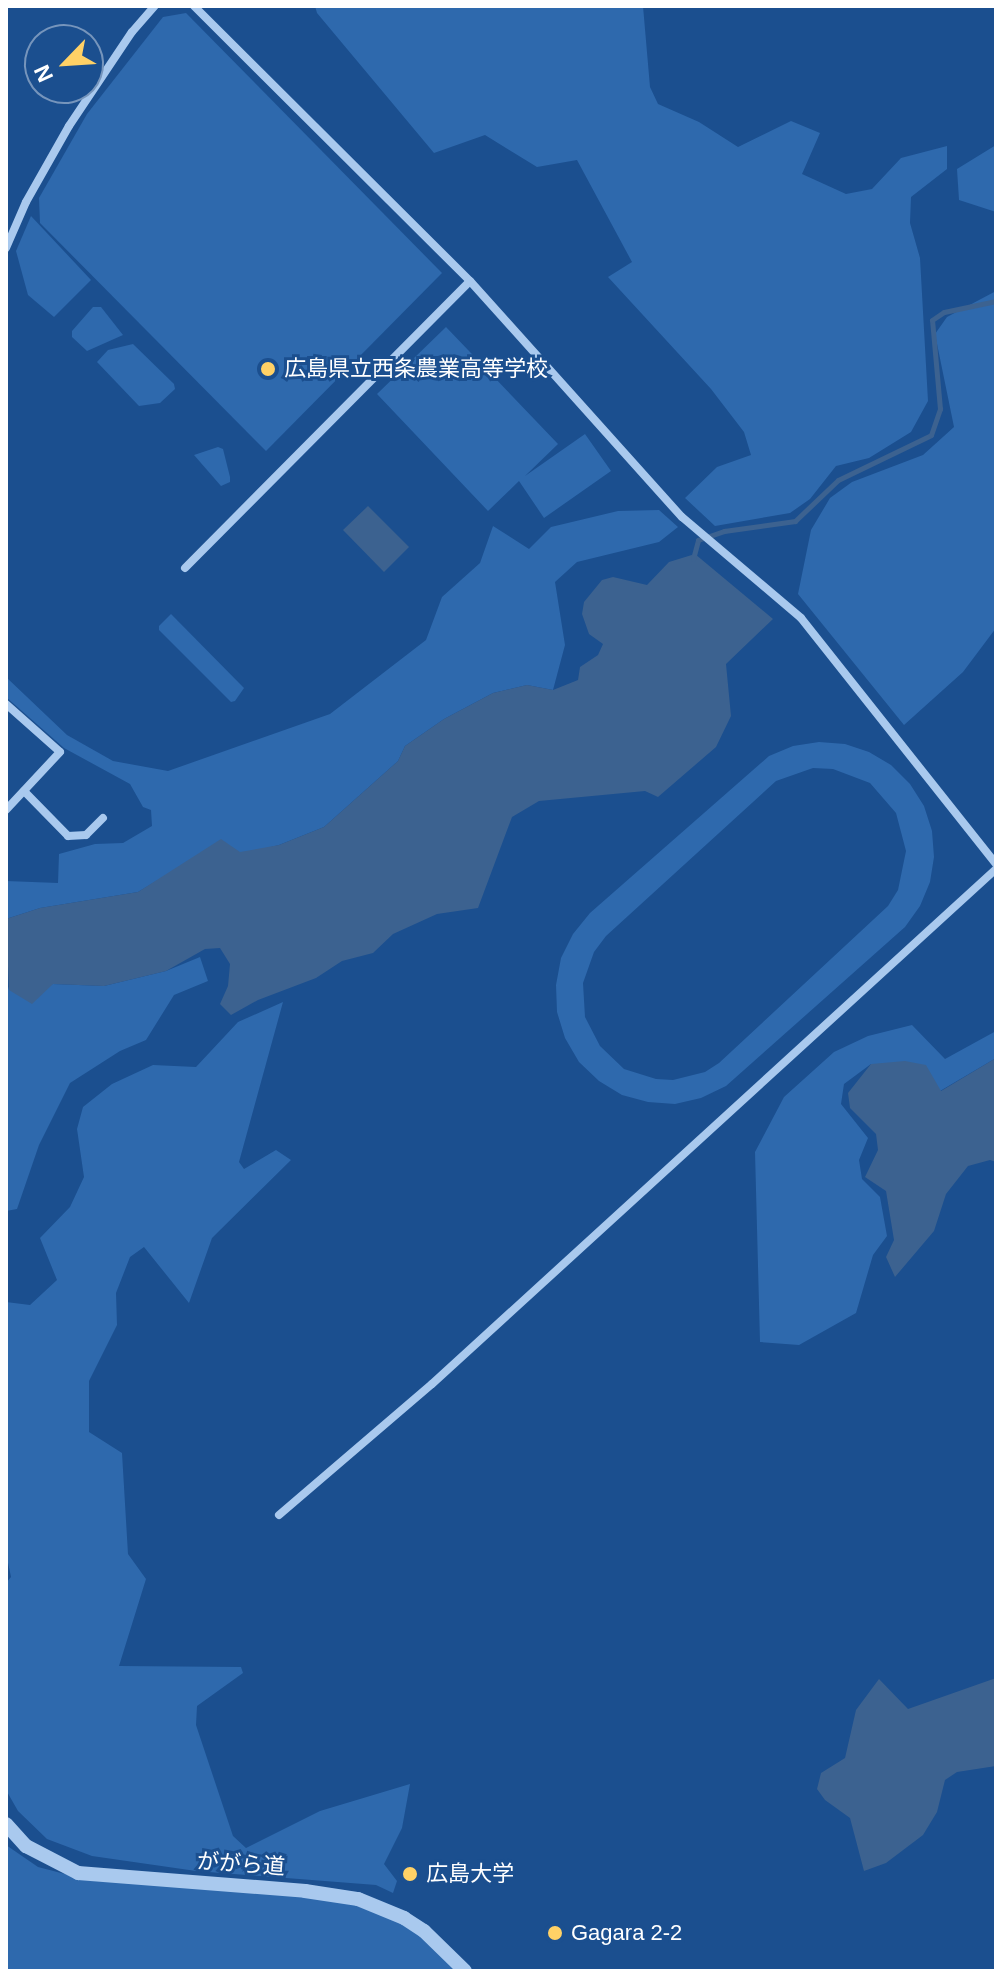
<!DOCTYPE html>
<html>
<head>
<meta charset="utf-8">
<style>
  body { margin:0 }
  #map { position:relative; width:1002px; height:1977px; overflow:hidden; background:#1b4f8f; font-family:Arial,"Noto Sans JP",sans-serif }
  div>[style] { position:absolute }
  .green>* { inset:0; background:#2e69ad }
  .water>* { inset:0; background:#3c6290 }
  .stream>* { height:5px; margin:-2.5px; padding:0 2.5px; transform-origin:2.5px; border-radius:2.5px; background:#3c6290 }
  .minor>* { height:8px; margin:-4px; padding:0 4px; transform-origin:4px; border-radius:4px; background:#a9c9ee }
  .tertiary>* { height:14px; margin:-7px; padding:0 7px; transform-origin:7px; border-radius:7px; background:#a9c9ee }
  .dots>* { width:22px; height:22px; translate:-50% -50%; box-sizing:border-box; border:4px solid #1b4f8f; border-radius:50% }
  span { translate:-50% -50%; white-space:nowrap; text-align:center; line-height:1.15; -webkit-text-stroke:6px #1b4f8f; paint-order:stroke }
  .poi-label { font-size:22px; color:#fff }
  .left { translate:0 -50%; text-align:left }
  .street-label { font-size:22px; color:#fff }
  .frame { position:absolute; inset:0; border:8px solid #fff; pointer-events:none }
  .north { position:absolute; left:24px; top:24px; width:80px; height:80px; box-sizing:border-box; background:#1b4f8f; border:2px solid #7695bc; border-radius:50%; rotate:245deg; font-size:22px; font-weight:700; line-height:32px; text-align:center; color:#fff }
  .north::after { content:''; display:block; margin:auto; width:28px; height:36px; background:#ffd166; clip-path:polygon(50% 0,100% 100%,50% 72%,0 100%) }
</style>
</head>
<body>
<div id="map">
  <div class="green">
    <i style="clip-path:polygon(315px 6px,643px 6px,650px 87px,658px 104px,699px 122px,738px 147px,791px 121px,820px 133px,802px 174px,846px 194px,872px 189px,901px 158px,947px 146px,947px 169px,911px 197px,910px 223px,920px 258px,928px 401px,911px 432px,869px 458px,836px 466px,810px 499px,790px 513px,715px 526px,685px 498px,717px 467px,751px 455px,744px 432px,711px 389px,608px 277px,632px 262px,577px 160px,537px 167px,485px 135px,434px 153px,317px 13px)"></i>
    <i style="clip-path:polygon(186px 13px,442px 273px,266px 451px,40px 223px,39px 198px,87px 114px,163px 17px)"></i>
    <i style="clip-path:polygon(996px 145px,996px 212px,959px 200px,957px 169px)"></i>
    <i style="clip-path:polygon(31px 216px,91px 280px,54px 317px,28px 295px,16px 251px)"></i>
    <i style="clip-path:polygon(996px 291px,996px 628px,963px 672px,904px 725px,798px 594px,811px 530px,830px 498px,852px 482px,923px 455px,954px 427px,935px 334px,947px 317px)"></i>
    <i style="clip-path:polygon(93px 307px,101px 307px,123px 335px,87px 351px,72px 337px,72px 331px)"></i>
    <i style="clip-path:polygon(446px 327px,558px 444px,525px 476px,585px 434px,611px 471px,544px 518px,519px 481px,488px 511px,377px 394px)"></i>
    <i style="clip-path:polygon(133px 344px,174px 384px,175px 389px,160px 403px,139px 406px,97px 362px,108px 350px)"></i>
    <i style="clip-path:polygon(218px 447px,223px 449px,230px 477px,230px 482px,221px 486px,194px 455px)"></i>
    <i style="clip-path:polygon(659px 510px,678px 527px,659px 542px,577px 562px,555px 582px,565px 645px,553px 690px,527px 685px,493px 693px,444px 719px,405px 746px,398px 761px,324px 827px,279px 845px,173px 871px,138px 892px,40px 908px,6px 919px,6px 881px,58px 883px,59px 854px,95px 844px,123px 843px,152px 826px,151px 810px,143px 807px,130px 784px,64px 748px,6px 697px,6px 677px,67px 735px,113px 761px,168px 771px,330px 714px,426px 640px,442px 597px,480px 563px,493px 526px,529px 549px,551px 527px,618px 511px)"></i>
    <i style="clip-path:polygon(171px 614px,244px 688px,235px 701px,231px 702px,159px 630px,159px 626px)"></i>
    <i style="clip-path:polygon(evenodd,819px 742px,845px 744px,869px 752px,891px 765px,910px 784px,924px 806px,932px 831px,934px 857px,930px 882px,920px 906px,905px 927px,726px 1086px,701px 1098px,675px 1104px,648px 1102px,622px 1095px,599px 1081px,579px 1062px,565px 1038px,557px 1012px,556px 985px,561px 958px,573px 934px,590px 913px,769px 756px,793px 746px,819px 742px,813px 768px,833px 769px,870px 783px,896px 813px,906px 851px,898px 890px,888px 906px,719px 1063px,705px 1072px,673px 1080px,656px 1079px,624px 1069px,600px 1046px,585px 1017px,583px 983px,594px 952px,606px 936px,776px 781px,813px 768px)"></i>
    <i style="clip-path:polygon(200px 957px,208px 981px,174px 995px,146px 1040px,120px 1051px,70px 1083px,39px 1145px,17px 1209px,6px 1211px,6px 979px,9px 990px,53px 984px,104px 986px,166px 971px)"></i>
    <i style="clip-path:polygon(283px 1002px,239px 1162px,244px 1169px,276px 1150px,291px 1160px,212px 1238px,189px 1303px,144px 1247px,130px 1257px,116px 1293px,117px 1325px,89px 1381px,89px 1432px,122px 1453px,128px 1554px,146px 1579px,119px 1666px,241px 1667px,243px 1673px,197px 1706px,196px 1725px,233px 1836px,246px 1848px,320px 1811px,410px 1784px,402px 1828px,384px 1864px,397px 1881px,393px 1893px,376px 1885px,196px 1871px,92px 1856px,47px 1839px,18px 1811px,6px 1790px,6px 1583px,11px 1577px,6px 1553px,6px 1302px,30px 1305px,57px 1280px,40px 1238px,70px 1207px,84px 1177px,77px 1129px,83px 1107px,112px 1084px,153px 1065px,196px 1067px,238px 1022px)"></i>
    <i style="clip-path:polygon(912px 1025px,945px 1059px,996px 1031px,996px 1058px,940px 1091px,871px 1064px,844px 1084px,841px 1104px,868px 1138px,859px 1160px,862px 1179px,880px 1197px,887px 1236px,873px 1255px,856px 1313px,799px 1345px,760px 1342px,755px 1152px,784px 1097px,834px 1052px,868px 1036px)"></i>
    <i style="clip-path:polygon(6px 1845px,38px 1867px,92px 1881px,293px 1884px,357px 1892px,405px 1912px,464px 1971px,6px 1971px)"></i>
  </div>
  <div class="water">
    <i style="clip-path:polygon(368px 506px,409px 547px,384px 572px,343px 530px)"></i>
    <i style="clip-path:polygon(695px 554px,773px 619px,726px 664px,731px 716px,716px 747px,658px 797px,645px 791px,539px 801px,512px 817px,478px 908px,437px 914px,393px 934px,373px 953px,342px 961px,316px 978px,258px 1000px,231px 1015px,220px 1004px,228px 986px,230px 964px,220px 948px,205px 949px,166px 971px,104px 986px,53px 984px,32px 1004px,9px 990px,6px 919px,40px 908px,138px 892px,221px 839px,240px 852px,279px 845px,324px 827px,398px 761px,405px 746px,444px 719px,493px 693px,527px 685px,553px 690px,578px 680px,580px 667px,598px 655px,603px 644px,589px 634px,582px 614px,584px 602px,602px 580px,613px 577px,647px 585px,669px 562px)"></i>
    <i style="clip-path:polygon(996px 1058px,996px 1162px,990px 1160px,968px 1166px,946px 1194px,934px 1231px,895px 1277px,886px 1257px,894px 1240px,886px 1191px,865px 1177px,878px 1150px,876px 1134px,850px 1108px,848px 1093px,871px 1064px,905px 1061px,926px 1065px,941px 1091px)"></i>
    <i style="clip-path:polygon(996px 1678px,996px 1766px,957px 1772px,945px 1780px,937px 1812px,923px 1835px,886px 1863px,864px 1871px,850px 1818px,825px 1800px,817px 1789px,821px 1773px,845px 1758px,856px 1710px,879px 1679px,908px 1709px)"></i>
  </div>
  <div class="stream">
    <i style="left:693px;top:559px;width:20px;rotate:-75deg"></i>
    <i style="left:698px;top:540px;width:28px;rotate:-19deg"></i>
    <i style="left:724px;top:531px;width:72px;rotate:-8deg"></i>
    <i style="left:795px;top:521px;width:59px;rotate:-43.6deg"></i>
    <i style="left:838px;top:480px;width:103px;rotate:-25.8deg"></i>
    <i style="left:931px;top:435px;width:28px;rotate:-71deg"></i>
    <i style="left:940px;top:409px;width:89px;rotate:-95.1deg"></i>
    <i style="left:932px;top:320px;width:14px;rotate:-34deg"></i>
    <i style="left:944px;top:312px;width:53px;rotate:-11.9deg"></i>
  </div>
  <div class="minor">
    <i style="left:194px;top:6px;width:390px;rotate:44.9deg"></i>
    <i style="left:470px;top:281px;width:317px;rotate:48.1deg"></i>
    <i style="left:682px;top:517px;width:156px;rotate:40.3deg"></i>
    <i style="left:801px;top:618px;width:314px;rotate:51.6deg"></i>
    <i style="left:6px;top:248px;width:50px;rotate:-66.5deg"></i>
    <i style="left:26px;top:202px;width:87px;rotate:-60.5deg"></i>
    <i style="left:69px;top:126px;width:113px;rotate:-56.2deg"></i>
    <i style="left:132px;top:32px;width:35px;rotate:-49deg"></i>
    <i style="left:185px;top:568px;width:404px;rotate:-45.2deg"></i>
    <i style="left:6px;top:704px;width:72px;rotate:41.6deg"></i>
    <i style="left:60px;top:752px;width:79px;rotate:133deg"></i>
    <i style="left:24px;top:791px;width:63px;rotate:45.6deg"></i>
    <i style="left:68px;top:836px;width:18px;rotate:-3deg"></i>
    <i style="left:86px;top:835px;width:24px;rotate:-45deg"></i>
    <i style="left:279px;top:1515px;width:201px;rotate:-40.6deg"></i>
    <i style="left:432px;top:1384px;width:764px;rotate:-42.4deg"></i>
  </div>
  <div class="tertiary">
    <i style="left:6px;top:1824px;width:30px;rotate:48deg"></i>
    <i style="left:26px;top:1846px;width:59px;rotate:27.4deg"></i>
    <i style="left:78px;top:1873px;width:228px;rotate:4.5deg"></i>
    <i style="left:305px;top:1891px;width:54px;rotate:8.6deg"></i>
    <i style="left:358px;top:1899px;width:50px;rotate:22.4deg"></i>
    <i style="left:404px;top:1918px;width:24px;rotate:33deg"></i>
    <i style="left:424px;top:1931px;width:57px;rotate:44.3deg"></i>
  </div>
  <div class="dots">
    <i style="left:268px;top:369px;background:#ffd166"></i>
    <i style="left:410px;top:1874px;background:#ffd166"></i>
    <i style="left:555px;top:1933px;background:#ffd166"></i>
  </div>
  <div class="poi-label">
    <span class="left" style="left:284px;top:369px">広島県立西条農業高等学校</span>
    <span class="left" style="left:426px;top:1874px">広島大学</span>
    <span class="left" style="left:571px;top:1933px">Gagara 2-2</span>
  </div>
  <div class="street-label">
    <span style="left:241px;top:1864px;rotate:4deg">ががら道</span>
  </div>
  <div class="frame"></div>
  <div class="north">N</div>
</div>
</body>
</html>
